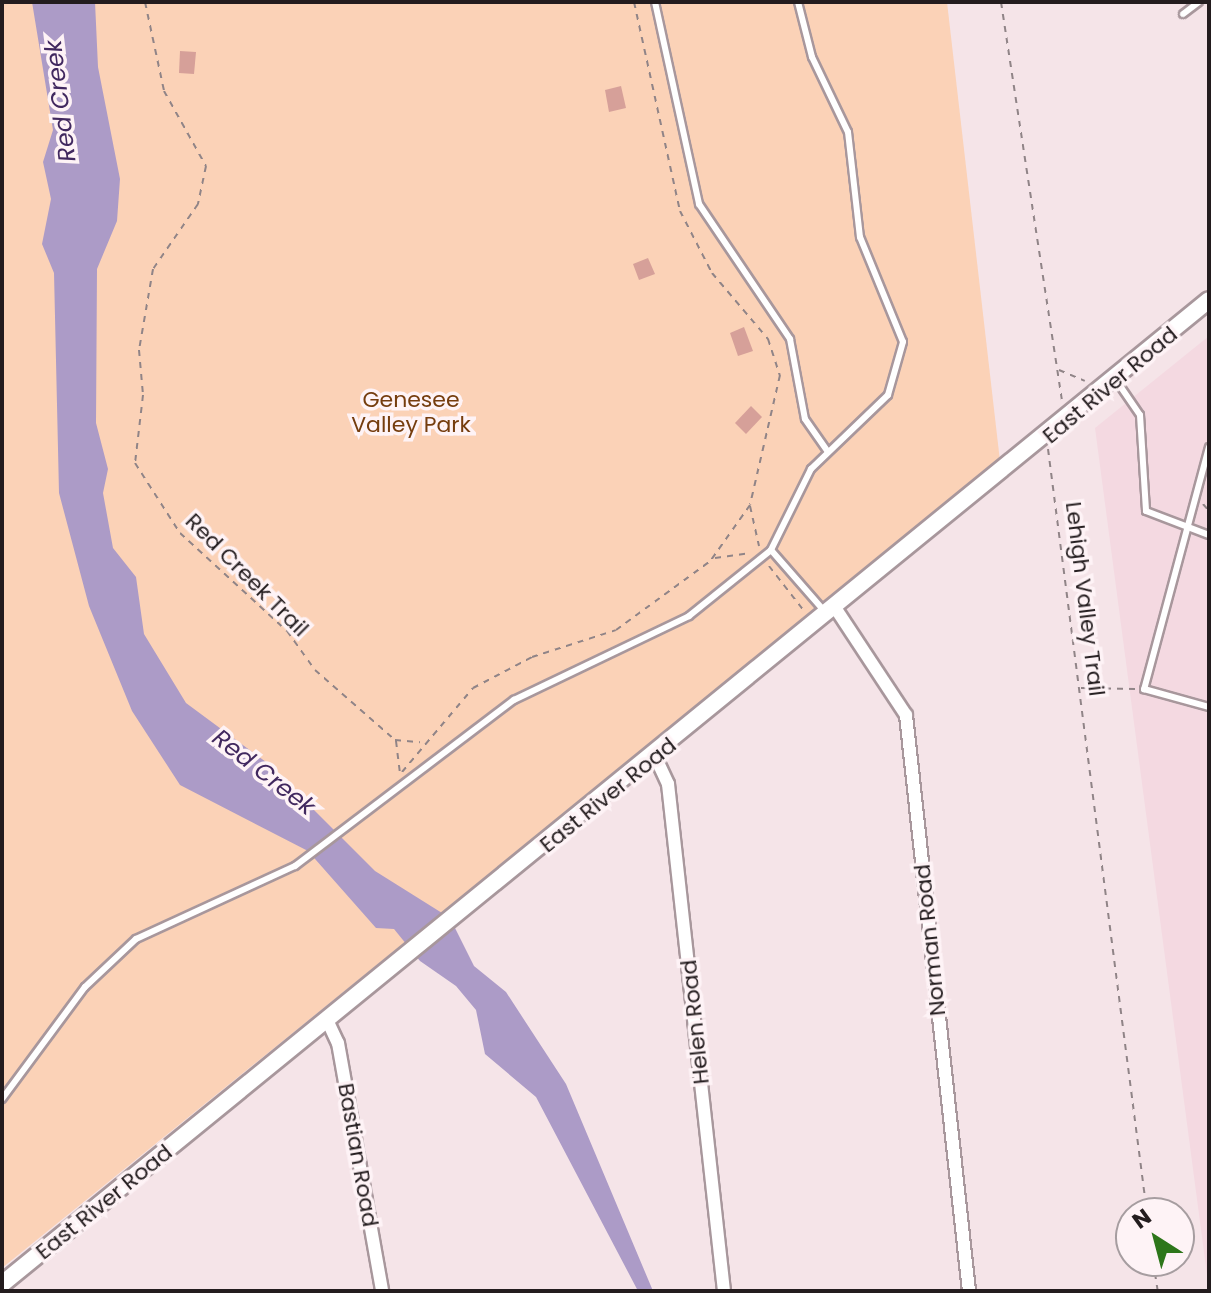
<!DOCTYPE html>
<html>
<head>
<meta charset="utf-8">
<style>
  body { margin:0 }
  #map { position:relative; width:1211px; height:1293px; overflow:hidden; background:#f5e4e8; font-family:Poppins,sans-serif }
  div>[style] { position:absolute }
  .built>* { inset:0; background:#f4d9e1 }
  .green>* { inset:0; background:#fbd2b7 }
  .water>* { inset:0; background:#ac9bc7 }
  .building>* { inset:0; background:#d6a099 }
  .path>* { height:2px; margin-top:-1px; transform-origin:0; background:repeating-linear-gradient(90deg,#908487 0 6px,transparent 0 12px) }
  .roads { filter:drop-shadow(2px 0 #a8979c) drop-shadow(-2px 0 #a8979c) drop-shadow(0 2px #a8979c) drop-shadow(0 -2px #a8979c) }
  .service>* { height:6px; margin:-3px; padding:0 3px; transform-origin:3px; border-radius:3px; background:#fff }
  .minor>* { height:12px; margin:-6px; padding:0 6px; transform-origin:6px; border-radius:6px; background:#fff }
  .tertiary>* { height:16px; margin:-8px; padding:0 8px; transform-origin:8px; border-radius:8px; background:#fff }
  span { translate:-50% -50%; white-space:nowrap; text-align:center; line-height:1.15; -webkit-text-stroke:7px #fef3f6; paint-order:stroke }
  .street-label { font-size:22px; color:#231c1e }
  .park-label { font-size:22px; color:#753d0e }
  .water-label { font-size:24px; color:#41285f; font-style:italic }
  .frame { position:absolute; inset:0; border:4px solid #231c1e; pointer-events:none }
  .north { position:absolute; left:1115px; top:1197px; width:80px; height:80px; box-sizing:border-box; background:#fef3f6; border:2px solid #a69da0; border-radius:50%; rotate:324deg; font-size:22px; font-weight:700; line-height:32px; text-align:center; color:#231c1e }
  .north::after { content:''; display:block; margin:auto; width:28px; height:36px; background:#2d761a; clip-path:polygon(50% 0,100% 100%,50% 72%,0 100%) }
</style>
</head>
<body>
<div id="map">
  <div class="built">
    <i style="clip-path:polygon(1209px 336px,1209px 1290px,1095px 428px)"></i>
  </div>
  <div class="green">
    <i style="clip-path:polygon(2px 2px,947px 2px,1000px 461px,2px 1268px)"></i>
  </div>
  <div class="water">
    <i style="clip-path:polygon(32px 2px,95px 2px,98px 67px,120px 179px,117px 221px,97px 269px,96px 423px,108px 469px,103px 493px,113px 548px,136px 577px,144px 634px,186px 703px,266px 762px,375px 871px,450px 918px,474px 966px,506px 992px,566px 1084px,653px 1291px,638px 1291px,536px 1097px,485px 1054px,476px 1010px,456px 986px,420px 961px,394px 929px,376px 928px,308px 851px,180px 785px,132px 711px,89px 606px,59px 493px,54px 273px,42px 244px,51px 199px,43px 162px,53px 130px)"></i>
  </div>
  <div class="building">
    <i style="clip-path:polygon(180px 51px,196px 52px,194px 74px,179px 73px)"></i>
    <i style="clip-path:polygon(621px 86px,626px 108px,609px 112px,605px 90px)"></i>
    <i style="clip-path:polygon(648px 258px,655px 274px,639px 280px,633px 264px)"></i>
    <i style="clip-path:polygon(744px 327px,753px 351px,738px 356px,730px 333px)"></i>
    <i style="clip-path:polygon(751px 406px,762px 417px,746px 434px,735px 423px)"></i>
  </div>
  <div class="path">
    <i style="left:145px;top:2px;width:91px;rotate:77.9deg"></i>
    <i style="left:164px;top:91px;width:86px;rotate:60.8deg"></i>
    <i style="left:206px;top:166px;width:39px;rotate:102deg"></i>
    <i style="left:198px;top:204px;width:79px;rotate:124.7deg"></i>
    <i style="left:153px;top:269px;width:82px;rotate:99.8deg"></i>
    <i style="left:139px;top:350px;width:45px;rotate:84.9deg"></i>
    <i style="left:143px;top:395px;width:68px;rotate:96.7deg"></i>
    <i style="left:135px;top:463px;width:83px;rotate:57.3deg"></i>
    <i style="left:180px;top:533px;width:145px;rotate:42.5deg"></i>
    <i style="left:287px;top:631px;width:48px;rotate:54.3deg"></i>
    <i style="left:315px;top:670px;width:106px;rotate:41.2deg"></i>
    <i style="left:395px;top:740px;width:25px;rotate:5deg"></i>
    <i style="left:634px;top:2px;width:214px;rotate:77.6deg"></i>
    <i style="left:680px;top:211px;width:70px;rotate:62.7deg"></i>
    <i style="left:712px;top:273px;width:87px;rotate:49.7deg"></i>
    <i style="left:768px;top:339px;width:38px;rotate:72deg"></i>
    <i style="left:780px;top:375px;width:133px;rotate:103deg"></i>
    <i style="left:750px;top:505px;width:67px;rotate:125.3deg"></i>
    <i style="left:1001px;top:2px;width:404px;rotate:81.3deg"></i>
    <i style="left:1059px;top:370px;width:28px;rotate:23deg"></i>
    <i style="left:1048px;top:449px;width:770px;rotate:82.62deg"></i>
    <i style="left:1203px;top:504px;width:9px;rotate:49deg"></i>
    <i style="left:750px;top:506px;width:41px;rotate:77.3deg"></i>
    <i style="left:715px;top:558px;width:36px;rotate:-8deg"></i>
    <i style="left:769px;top:566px;width:57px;rotate:52.1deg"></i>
    <i style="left:1081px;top:688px;width:54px;rotate:1.1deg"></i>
    <i style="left:396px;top:741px;width:33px;rotate:83deg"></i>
    <i style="left:402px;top:772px;width:110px;rotate:-49.8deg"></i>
    <i style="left:473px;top:688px;width:67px;rotate:-27.7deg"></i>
    <i style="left:532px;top:657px;width:88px;rotate:-17.8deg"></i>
    <i style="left:616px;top:630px;width:115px;rotate:-36.2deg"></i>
    <i style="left:1153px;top:1261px;width:30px;rotate:81deg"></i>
  </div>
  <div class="roads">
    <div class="service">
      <i style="left:655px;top:2px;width:207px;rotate:77.7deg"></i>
      <i style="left:699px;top:204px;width:163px;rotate:56deg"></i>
      <i style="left:790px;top:339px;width:81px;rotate:79.4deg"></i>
      <i style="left:805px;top:419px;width:39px;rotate:55deg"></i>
      <i style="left:798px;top:2px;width:57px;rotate:75.7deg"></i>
      <i style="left:812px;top:57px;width:83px;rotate:64.4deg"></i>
      <i style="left:848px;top:132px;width:106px;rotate:83.5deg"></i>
      <i style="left:860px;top:237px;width:113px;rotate:67.7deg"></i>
      <i style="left:903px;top:342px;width:55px;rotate:105.8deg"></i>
      <i style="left:888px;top:395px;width:107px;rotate:136.1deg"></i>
      <i style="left:811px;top:469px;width:90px;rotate:116.3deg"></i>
      <i style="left:771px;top:550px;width:84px;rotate:48.9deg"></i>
      <i style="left:1183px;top:14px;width:20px;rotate:-37deg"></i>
      <i style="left:1116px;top:380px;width:42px;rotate:55.6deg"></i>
      <i style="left:1140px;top:415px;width:96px;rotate:86.4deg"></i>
      <i style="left:1146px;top:511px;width:67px;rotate:20.9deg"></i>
      <i style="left:1209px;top:447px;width:251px;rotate:105deg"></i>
      <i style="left:1144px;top:689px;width:67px;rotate:15.5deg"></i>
      <i style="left:2px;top:1099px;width:139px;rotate:-53.5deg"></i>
      <i style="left:85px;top:987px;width:70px;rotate:-43.3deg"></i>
      <i style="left:136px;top:939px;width:175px;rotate:-24.7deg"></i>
      <i style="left:295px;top:866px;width:275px;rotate:-37.2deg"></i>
      <i style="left:514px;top:700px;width:194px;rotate:-25.6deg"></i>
      <i style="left:689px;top:616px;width:105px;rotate:-38.8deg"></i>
    </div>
    <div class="minor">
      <i style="left:836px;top:609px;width:127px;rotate:56.6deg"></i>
      <i style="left:906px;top:715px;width:579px;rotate:83.76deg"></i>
      <i style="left:655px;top:756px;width:31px;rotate:65deg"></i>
      <i style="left:668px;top:784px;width:510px;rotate:83.7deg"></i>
      <i style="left:328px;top:1022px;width:23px;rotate:65deg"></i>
      <i style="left:338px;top:1043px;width:252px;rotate:79.9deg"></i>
    </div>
    <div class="tertiary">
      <i style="left:2px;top:1284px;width:1557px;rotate:-39.19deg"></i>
    </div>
  </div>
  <div class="street-label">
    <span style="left:1110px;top:385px;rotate:-40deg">East River Road</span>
    <span style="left:247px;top:575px;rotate:45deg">Red Creek Trail</span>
    <span style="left:1085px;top:599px;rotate:83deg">Lehigh Valley Trail</span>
    <span style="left:608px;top:795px;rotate:-39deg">East River Road</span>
    <span style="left:930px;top:940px;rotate:-96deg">Norman Road</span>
    <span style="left:695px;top:1022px;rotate:-96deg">Helen Road</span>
    <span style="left:358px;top:1155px;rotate:80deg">Bastian Road</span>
    <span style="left:104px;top:1202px;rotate:-39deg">East River Road</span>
  </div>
  <div class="park-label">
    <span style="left:411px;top:412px">Genesee<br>Valley Park</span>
  </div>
  <div class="water-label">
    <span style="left:60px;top:101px;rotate:-97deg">Red Creek</span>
    <span style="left:264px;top:772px;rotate:38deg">Red Creek</span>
  </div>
  <div class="frame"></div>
  <div class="north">N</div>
</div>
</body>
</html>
